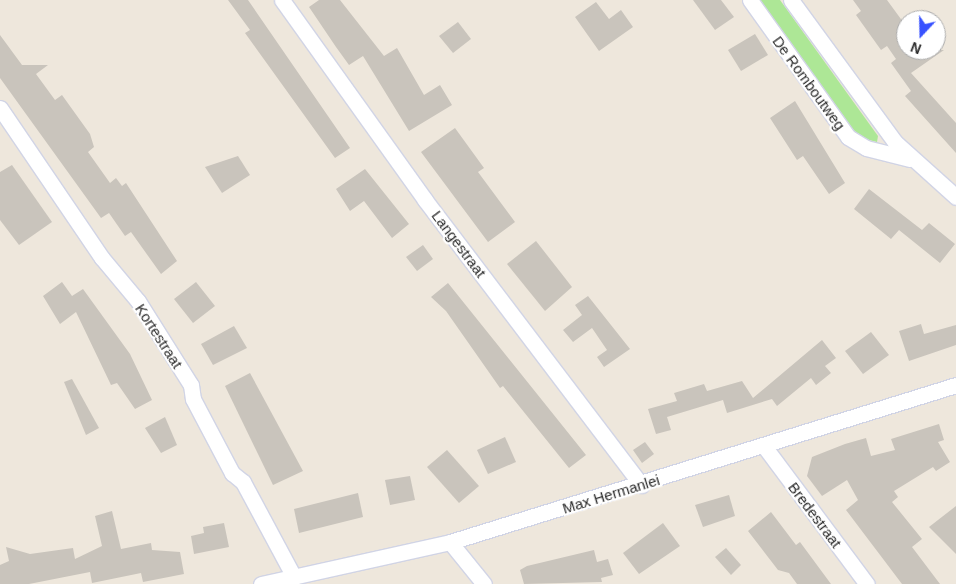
<!DOCTYPE html>
<html>
<head>
<meta charset="utf-8">
<style>
  body { margin:0 }
  #map { position:relative; width:956px; height:584px; overflow:hidden; background:#eee7dc; font-family:Helvetica,sans-serif }
  div>[style] { position:absolute }
  .green>* { inset:0; background:#ade796 }
  .building>* { inset:0; background:#c9c4bc }
  .roads { filter:drop-shadow(1px 0 #d1d4e5) drop-shadow(-1px 0 #d1d4e5) drop-shadow(0 1px #d1d4e5) drop-shadow(0 -1px #d1d4e5) }
  .street>* { height:15px; margin:-7.5px; padding:0 7.5px; transform-origin:7.5px; border-radius:7.5px; background:#fff }
  span { translate:-50% -50%; white-space:nowrap; text-align:center; line-height:1.15; -webkit-text-stroke:4.5px #fff; paint-order:stroke }
  .street-label { font-size:15px; color:#2b2b2b }
  .north { position:absolute; left:896px; top:10px; width:50px; height:50px; box-sizing:border-box; background:#fff; border:1px solid #aaa; border-radius:50%; rotate:201deg; font-size:14px; font-weight:700; line-height:20px; text-align:center; color:#2b2b2b }
  .north::after { content:''; display:block; margin:auto; width:18px; height:22px; background:#3852ff; clip-path:polygon(50% 0,100% 100%,50% 72%,0 100%) }
</style>
</head>
<body>
<div id="map">
  <div class="green">
    <i style="clip-path:polygon(756px 0,780px 0,878px 136px,877px 142px,854px 136px)"></i>
  </div>
  <div class="building">
    <i style="clip-path:polygon(228px 0,248px 0,350px 148px,335px 158px,245px 33px,250px 30px)"></i>
    <i style="clip-path:polygon(319px 0,340px 0,384px 56px,397px 48px,424px 95px,440px 85px,452px 105px,409px 131px,363px 56px,349px 65px,336px 47px,309px 7px)"></i>
    <i style="clip-path:polygon(693px 0,721px 0,734px 17px,715px 30px)"></i>
    <i style="clip-path:polygon(853px 0,887px 0,906px 26px,906px 50px,944px 50px,911px 73px,956px 123px,956px 153px,905px 96px,911px 91px,891px 63px,896px 59px,887px 46px,881px 50px,856px 15px,861px 11px)"></i>
    <i style="clip-path:polygon(596px 2px,609px 19px,621px 10px,633px 27px,599px 51px,575px 17px)"></i>
    <i style="clip-path:polygon(458px 22px,471px 39px,453px 53px,439px 36px)"></i>
    <i style="clip-path:polygon(755px 34px,768px 55px,741px 71px,728px 50px)"></i>
    <i style="clip-path:polygon(0 35px,22px 65px,48px 65px,36px 74px,55px 100px,62px 95px,90px 134px,94px 147px,88px 152px,110px 183px,116px 178px,122px 186px,126px 183px,177px 261px,161px 274px,131px 232px,125px 236px,109px 213px,101px 218px,0 78px)"></i>
    <i style="clip-path:polygon(795px 101px,845px 183px,829px 194px,803px 156px,797px 160px,770px 118px)"></i>
    <i style="clip-path:polygon(455px 128px,484px 168px,478px 172px,515px 222px,488px 242px,421px 152px)"></i>
    <i style="clip-path:polygon(238px 156px,250px 175px,222px 193px,205px 167px)"></i>
    <i style="clip-path:polygon(12px 165px,52px 222px,19px 245px,0 220px,0 172px)"></i>
    <i style="clip-path:polygon(365px 169px,409px 224px,392px 238px,364px 201px,350px 211px,336px 189px)"></i>
    <i style="clip-path:polygon(869px 189px,922px 230px,929px 223px,955px 244px,940px 263px,899px 230px,891px 239px,854px 209px)"></i>
    <i style="clip-path:polygon(536px 241px,572px 287px,545px 311px,507px 264px)"></i>
    <i style="clip-path:polygon(423px 245px,433px 259px,417px 271px,406px 257px)"></i>
    <i style="clip-path:polygon(62px 282px,72px 296px,83px 289px,130px 354px,152px 400px,135px 409px,117px 383px,111px 385px,76px 312px,60px 324px,43px 296px)"></i>
    <i style="clip-path:polygon(196px 282px,215px 306px,193px 323px,174px 299px)"></i>
    <i style="clip-path:polygon(448px 283px,586px 455px,569px 468px,503px 386px,500px 388px,446px 311px,431px 297px)"></i>
    <i style="clip-path:polygon(588px 296px,630px 349px,604px 367px,597px 357px,607px 350px,592px 328px,573px 342px,563px 330px,582px 315px,575px 305px)"></i>
    <i style="clip-path:polygon(921px 324px,924px 334px,956px 325px,956px 345px,909px 361px,899px 331px)"></i>
    <i style="clip-path:polygon(234px 326px,247px 348px,213px 365px,201px 344px)"></i>
    <i style="clip-path:polygon(871px 332px,889px 355px,863px 374px,845px 351px)"></i>
    <i style="clip-path:polygon(822px 340px,836px 358px,825px 366px,831px 373px,816px 385px,811px 378px,777px 406px,772px 399px,727px 413px,723px 400px,667px 417px,671px 430px,656px 434px,648px 409px,677px 401px,674px 393px,704px 384px,707px 391px,742px 381px,753px 398px)"></i>
    <i style="clip-path:polygon(250px 373px,303px 471px,273px 485px,225px 386px)"></i>
    <i style="clip-path:polygon(72px 379px,99px 428px,86px 435px,64px 382px)"></i>
    <i style="clip-path:polygon(165px 417px,177px 445px,161px 453px,145px 428px)"></i>
    <i style="clip-path:polygon(939px 424px,944px 440px,938px 442px,950px 462px,936px 471px,933px 467px,894px 491px,898px 497px,892px 502px,922px 539px,912px 547px,940px 584px,902px 584px,846px 510px,858px 500px,847px 480px,822px 496px,807px 476px,812px 457px,845px 444px,866px 438px,871px 456px,895px 450px,891px 439px)"></i>
    <i style="clip-path:polygon(505px 437px,516px 462px,488px 474px,477px 450px)"></i>
    <i style="clip-path:polygon(645px 442px,654px 454px,642px 463px,633px 450px)"></i>
    <i style="clip-path:polygon(447px 450px,479px 486px,459px 503px,427px 467px)"></i>
    <i style="clip-path:polygon(410px 476px,415px 500px,390px 505px,385px 480px)"></i>
    <i style="clip-path:polygon(358px 493px,363px 517px,299px 533px,294px 509px)"></i>
    <i style="clip-path:polygon(729px 495px,735px 516px,703px 527px,695px 505px)"></i>
    <i style="clip-path:polygon(956px 506px,956px 554px,929px 527px)"></i>
    <i style="clip-path:polygon(112px 511px,121px 549px,151px 543px,152px 550px,180px 552px,184px 574px,143px 582px,141px 573px,92px 583px,90px 572px,29px 584px,0 584px,0 565px,9px 561px,6px 547px,30px 554px,73px 548px,75px 559px,102px 546px,95px 516px)"></i>
    <i style="clip-path:polygon(771px 512px,796px 545px,800px 542px,831px 584px,797px 584px,789px 573px,778px 570px,748px 531px)"></i>
    <i style="clip-path:polygon(224px 523px,229px 547px,194px 554px,191px 536px,204px 533px,203px 527px)"></i>
    <i style="clip-path:polygon(663px 523px,680px 546px,639px 574px,623px 553px)"></i>
    <i style="clip-path:polygon(726px 548px,741px 565px,731px 575px,715px 557px)"></i>
    <i style="clip-path:polygon(594px 550px,597px 562px,608px 559px,613px 575px,601px 578px,602px 582px,524px 584px,520px 570px,527px 566px)"></i>
  </div>
  <div class="roads">
    <div class="street">
      <i style="left:282px;top:0;width:246px;rotate:54.4deg"></i>
      <i style="left:425px;top:200px;width:358px;rotate:52.8deg"></i>
      <i style="left:750px;top:0;width:168px;rotate:54.4deg"></i>
      <i style="left:848px;top:137px;width:21px;rotate:31deg"></i>
      <i style="left:866px;top:148px;width:45px;rotate:14deg"></i>
      <i style="left:791px;top:0;width:176px;rotate:53.8deg"></i>
      <i style="left:895px;top:142px;width:82px;rotate:42deg"></i>
      <i style="left:0;top:108px;width:181px;rotate:55.8deg"></i>
      <i style="left:102px;top:258px;width:56px;rotate:50.1deg"></i>
      <i style="left:138px;top:301px;width:99px;rotate:57.8deg"></i>
      <i style="left:191px;top:385px;width:14px;rotate:82deg"></i>
      <i style="left:193px;top:399px;width:84px;rotate:62.2deg"></i>
      <i style="left:232px;top:473px;width:14px;rotate:39deg"></i>
      <i style="left:243px;top:482px;width:108px;rotate:61.8deg"></i>
      <i style="left:764px;top:446px;width:172px;rotate:53.3deg"></i>
      <i style="left:450px;top:542px;width:54px;rotate:51deg"></i>
      <i style="left:261px;top:584px;width:194px;rotate:-12.5deg"></i>
      <i style="left:450px;top:542px;width:530px;rotate:-17.24deg"></i>
    </div>
  </div>
  <div class="street-label">
    <span style="left:809px;top:83px;rotate:54deg">De Romboutweg</span>
    <span style="left:459px;top:244px;rotate:53deg">Langestraat</span>
    <span style="left:159px;top:336px;rotate:57deg">Kortestraat</span>
    <span style="left:611px;top:494px;rotate:-17deg">Max Hermanlei</span>
    <span style="left:815px;top:515px;rotate:53deg">Bredestraat</span>
  </div>
  <div class="north">N</div>
</div>
</body>
</html>
